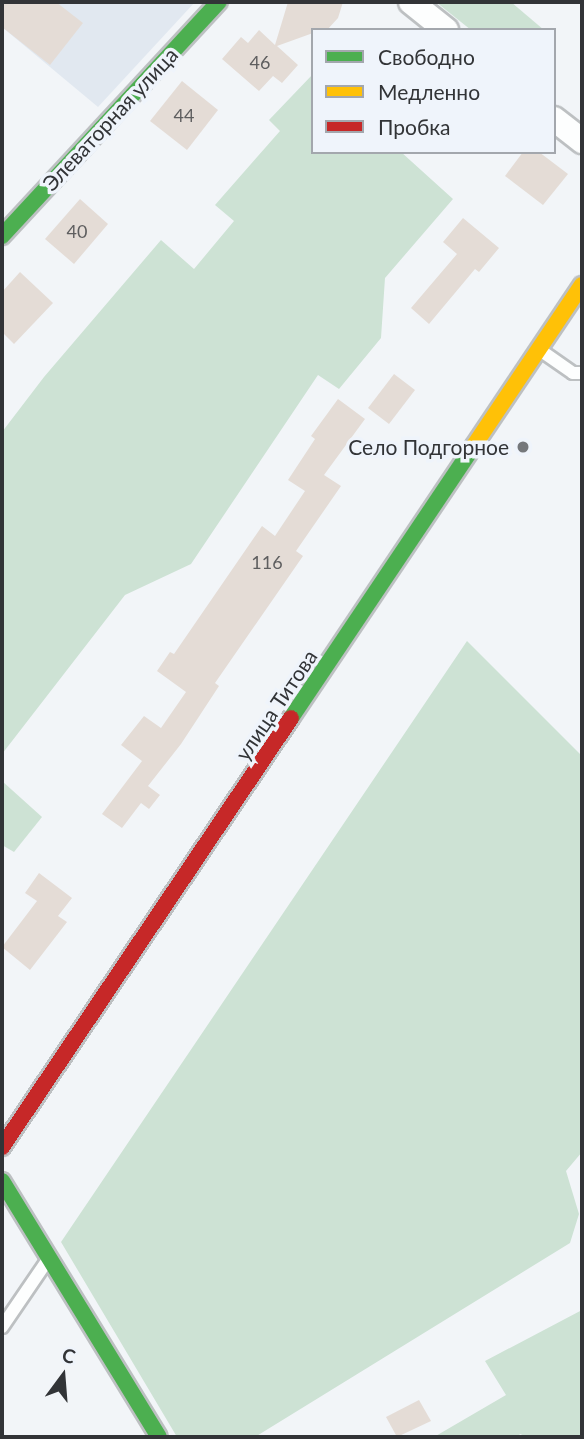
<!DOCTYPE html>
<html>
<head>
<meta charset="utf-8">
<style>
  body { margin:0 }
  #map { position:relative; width:584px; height:1439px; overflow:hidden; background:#f2f5f8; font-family:Lato,sans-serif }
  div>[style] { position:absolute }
  .built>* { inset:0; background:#e1e8f0 }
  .green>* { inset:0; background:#cde2d4 }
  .building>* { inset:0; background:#e4dcd6 }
  .roads { filter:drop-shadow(2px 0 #bdc0c2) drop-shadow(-2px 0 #bdc0c2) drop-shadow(0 2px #bdc0c2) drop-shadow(0 -2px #bdc0c2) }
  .lane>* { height:12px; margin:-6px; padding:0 6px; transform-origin:6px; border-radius:6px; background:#fdfefe }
  .street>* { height:24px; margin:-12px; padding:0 12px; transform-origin:12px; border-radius:12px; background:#fdfefe }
  .fast>* { height:16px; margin:-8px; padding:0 8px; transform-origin:8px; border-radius:8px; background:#4caf50 }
  .slow>* { height:16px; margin:-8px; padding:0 8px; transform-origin:8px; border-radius:8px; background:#ffc107 }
  .jam>* { height:16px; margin:-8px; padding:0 8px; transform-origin:8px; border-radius:8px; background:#c62828 }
  .dots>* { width:19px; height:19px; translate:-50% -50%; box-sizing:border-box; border:4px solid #eff4fb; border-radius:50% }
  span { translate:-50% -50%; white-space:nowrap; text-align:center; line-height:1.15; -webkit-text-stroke:7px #eff4fb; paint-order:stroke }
  .number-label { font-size:18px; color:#5e5e5f }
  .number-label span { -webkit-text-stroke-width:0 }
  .street-label { font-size:21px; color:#323437 }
  .poi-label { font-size:21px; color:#323437 }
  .right { translate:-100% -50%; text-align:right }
  .frame { position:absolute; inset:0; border:4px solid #323437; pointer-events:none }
  .legend { position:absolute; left:311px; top:28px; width:245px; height:126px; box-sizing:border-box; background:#eff4fb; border:2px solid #a3a7ad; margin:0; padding:9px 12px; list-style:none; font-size:21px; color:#323437 }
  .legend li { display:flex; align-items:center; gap:14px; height:35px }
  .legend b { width:35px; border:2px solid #a3a7ad }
  .north { position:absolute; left:28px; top:1341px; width:70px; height:70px; -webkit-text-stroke:5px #eff4fb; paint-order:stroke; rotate:16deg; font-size:19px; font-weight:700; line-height:28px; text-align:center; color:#323437 }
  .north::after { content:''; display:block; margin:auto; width:24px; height:32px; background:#323437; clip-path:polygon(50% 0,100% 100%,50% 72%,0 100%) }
</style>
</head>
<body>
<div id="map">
  <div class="built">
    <i style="clip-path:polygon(2px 2px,195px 2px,98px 107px,2px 27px)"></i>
  </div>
  <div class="green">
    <i style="clip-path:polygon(436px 2px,511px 2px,544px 30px,471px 30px)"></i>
    <i style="clip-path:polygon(313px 74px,313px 152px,401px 152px,453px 199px,385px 278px,381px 338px,339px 389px,318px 375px,191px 564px,125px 595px,2px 754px,2px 432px,44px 377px,161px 240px,194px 269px,234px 221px,215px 205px,280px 131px,269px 120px)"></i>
    <i style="clip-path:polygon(467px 641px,582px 756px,582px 1152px,566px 1171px,579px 1214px,570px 1243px,255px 1437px,177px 1437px,61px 1242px)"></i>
    <i style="clip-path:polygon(2px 781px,42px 817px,14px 852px,2px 845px)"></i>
    <i style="clip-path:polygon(582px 1310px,582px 1437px,523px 1437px,521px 1434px,514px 1437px,434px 1437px,506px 1395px,485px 1361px)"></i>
  </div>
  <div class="building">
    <i style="clip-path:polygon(2px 2px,56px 2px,83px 23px,50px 65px,2px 27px)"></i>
    <i style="clip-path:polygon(288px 2px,343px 2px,338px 18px,327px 30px,313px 30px,313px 33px,277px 46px,298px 65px,282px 83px,273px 76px,259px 91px,222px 59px,241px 37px,248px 43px,259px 30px,275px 45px)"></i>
    <i style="clip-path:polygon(182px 81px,218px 110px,187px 150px,150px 121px)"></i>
    <i style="clip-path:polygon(523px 152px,539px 152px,568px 174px,543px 205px,505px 176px)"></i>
    <i style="clip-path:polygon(80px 199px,108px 224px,74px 264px,45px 239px)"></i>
    <i style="clip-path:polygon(463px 218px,499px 248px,479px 272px,475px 269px,429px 324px,411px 308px,457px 254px,443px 242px)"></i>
    <i style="clip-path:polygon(20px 272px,53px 303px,14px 344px,2px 332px,2px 292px)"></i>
    <i style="clip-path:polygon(394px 374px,415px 390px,389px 424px,368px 408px)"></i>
    <i style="clip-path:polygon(338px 399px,365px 419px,324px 475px,341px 486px,296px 551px,303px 556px,215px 683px,219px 686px,181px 744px,148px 786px,160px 795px,149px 809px,141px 803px,122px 828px,102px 814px,142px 761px,121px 745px,144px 716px,161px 728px,186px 692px,157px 671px,170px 652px,174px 654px,262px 526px,275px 536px,305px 491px,288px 480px,315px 439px,311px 436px)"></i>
    <i style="clip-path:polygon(39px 873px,72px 898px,58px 916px,67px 922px,30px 970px,2px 947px,37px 901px,25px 893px)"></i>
    <i style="clip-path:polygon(419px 1400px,431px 1421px,397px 1437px,386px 1417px)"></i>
  </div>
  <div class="roads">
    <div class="lane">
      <i style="left:540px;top:350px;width:40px;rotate:34.9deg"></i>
      <i style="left:573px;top:373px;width:9px"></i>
      <i style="left:2px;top:1327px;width:80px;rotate:-55.7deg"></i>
    </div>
    <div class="street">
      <i style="left:411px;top:2px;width:45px;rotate:38.7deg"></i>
      <i style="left:554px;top:119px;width:36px;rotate:38deg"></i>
    </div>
    <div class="fast">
      <i style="left:2px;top:236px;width:319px;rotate:-47.2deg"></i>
      <i style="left:291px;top:718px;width:326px;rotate:-56.1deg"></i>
      <i style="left:2px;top:1181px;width:300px;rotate:58.5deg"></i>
    </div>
    <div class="slow">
      <i style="left:473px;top:447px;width:195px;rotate:-56.1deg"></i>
    </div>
    <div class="jam">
      <i style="left:2px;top:1147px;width:517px;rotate:-56.03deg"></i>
    </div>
  </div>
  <div class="dots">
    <i style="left:523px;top:447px;background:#75787b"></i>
  </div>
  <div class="number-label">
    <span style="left:260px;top:62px">46</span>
    <span style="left:184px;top:115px">44</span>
    <span style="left:77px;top:231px">40</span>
    <span style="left:267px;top:562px">116</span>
  </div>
  <div class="street-label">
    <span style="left:110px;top:119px;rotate:-47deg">Элеваторная улица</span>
    <span style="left:276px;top:705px;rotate:-56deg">улица Титова</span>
  </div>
  <div class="poi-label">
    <span class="right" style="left:509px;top:447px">Село Подгорное</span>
  </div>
  <div class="frame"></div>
  <ul class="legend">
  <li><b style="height:9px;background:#4caf50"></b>Свободно</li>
  <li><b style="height:9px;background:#ffc107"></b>Медленно</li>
  <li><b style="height:9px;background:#c62828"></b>Пробка</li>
  </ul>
  <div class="north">С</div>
</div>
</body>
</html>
